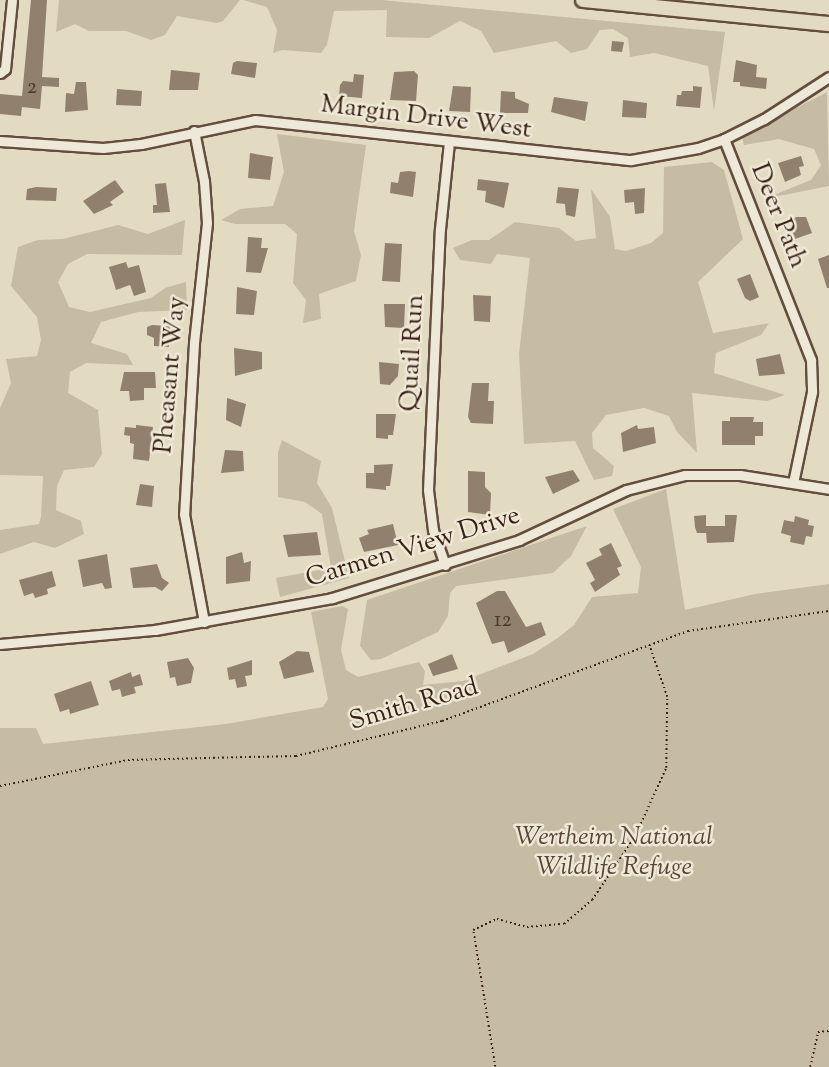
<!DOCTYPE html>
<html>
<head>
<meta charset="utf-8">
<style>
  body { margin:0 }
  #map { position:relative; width:829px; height:1067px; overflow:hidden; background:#e3dbc1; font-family:"Sorts Mill Goudy",serif }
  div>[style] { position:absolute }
  .green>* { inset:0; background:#c6bba3 }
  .building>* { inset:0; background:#91806d }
  .path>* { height:1.5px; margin-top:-0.75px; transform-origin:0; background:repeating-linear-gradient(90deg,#391e12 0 1.5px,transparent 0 4.5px) }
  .roads { filter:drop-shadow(2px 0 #644d3e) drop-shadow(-2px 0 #644d3e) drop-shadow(0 2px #644d3e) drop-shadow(0 -2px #644d3e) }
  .minor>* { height:9px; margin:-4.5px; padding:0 4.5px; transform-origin:4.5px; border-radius:4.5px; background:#ede8d7 }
  .highway>* { height:14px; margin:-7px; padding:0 7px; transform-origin:7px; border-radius:7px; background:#e3dbc1 }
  span { translate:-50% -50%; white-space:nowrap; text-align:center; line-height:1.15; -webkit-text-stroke:5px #ede8d7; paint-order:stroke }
  .number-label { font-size:22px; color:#4f3629 }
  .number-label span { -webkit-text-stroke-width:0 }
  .street-label { font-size:26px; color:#391e12 }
  .park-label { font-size:26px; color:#5c4536; font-style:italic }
</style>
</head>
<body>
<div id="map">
  <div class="green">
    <i style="clip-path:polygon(59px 0,240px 0,223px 21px,217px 23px,177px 16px,165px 35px,151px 40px,126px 31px,89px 31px,75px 24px,56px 32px)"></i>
    <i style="clip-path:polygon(243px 0,381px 0,725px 32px,714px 111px,708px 66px,654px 53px,630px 57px,628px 38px,613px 29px,600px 30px,587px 49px,571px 53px,556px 41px,494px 53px,481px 31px,460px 21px,429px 38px,386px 37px,387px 10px,334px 11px,327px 45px,321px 53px,282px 50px,273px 53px,277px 30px,267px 7px)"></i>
    <i style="clip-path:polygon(827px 92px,829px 186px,764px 199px,811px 180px,821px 165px,814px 149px,779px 139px,744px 145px,742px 136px)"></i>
    <i style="clip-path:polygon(277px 134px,366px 145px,354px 231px,361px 255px,356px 281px,319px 294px,321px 319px,303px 323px,306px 300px,293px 283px,297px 234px,285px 224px,235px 224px,221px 220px,240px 209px,273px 206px,284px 172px)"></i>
    <i style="clip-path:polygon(712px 162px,724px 170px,743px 239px,698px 282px,713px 333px,769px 323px,761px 335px,716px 353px,714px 373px,785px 395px,767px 401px,692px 393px,697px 453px,677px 432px,669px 416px,644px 408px,606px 415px,592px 433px,593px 448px,614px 466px,612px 476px,594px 480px,575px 441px,524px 444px,519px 354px,530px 258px,497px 254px,491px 264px,460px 260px,453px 248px,472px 240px,489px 240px,515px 222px,559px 228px,576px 241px,596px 238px,591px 189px,610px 217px,615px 249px,626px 251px,651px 243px,663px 233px,664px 167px)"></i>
    <i style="clip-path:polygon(185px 220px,182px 255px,87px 254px,68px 264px,58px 282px,69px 307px,90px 312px,151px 298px,165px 288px,186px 282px,187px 310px,138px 312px,101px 322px,91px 343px,127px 354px,133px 365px,86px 363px,70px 372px,68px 393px,98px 410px,102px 454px,94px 467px,64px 470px,57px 486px,56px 510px,81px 521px,84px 534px,55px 548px,34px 542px,0 554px,0 530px,39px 524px,41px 517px,43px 476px,0 475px,0 408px,11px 383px,6px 359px,37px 356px,41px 340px,37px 317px,11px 286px,18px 247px,38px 240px,63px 239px,118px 225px,148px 234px)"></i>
    <i style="clip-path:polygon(282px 440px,321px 461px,317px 483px,332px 508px,349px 578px,280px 597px,276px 578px,331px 568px,322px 514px,305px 502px,278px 497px,278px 452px)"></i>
    <i style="clip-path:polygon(666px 489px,685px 610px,755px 594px,829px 584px,829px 1067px,0 1067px,0 728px,36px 728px,43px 744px,226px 724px,323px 707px,328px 699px,311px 612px,342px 606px,348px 609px,341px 650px,346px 670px,358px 677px,419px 662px,425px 671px,423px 685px,463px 681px,533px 654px,559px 637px,574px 625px,592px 597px,638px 593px,641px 567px,613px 509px)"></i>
    <i style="clip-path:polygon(587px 526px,571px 556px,553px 573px,456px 586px,450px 593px,448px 616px,438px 632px,381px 659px,371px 660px,360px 646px,367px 600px)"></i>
  </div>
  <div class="building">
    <i style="clip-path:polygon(31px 0,47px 0,42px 77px,59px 78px,59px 87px,42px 86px,40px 109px,22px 107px,21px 116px,0 114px,0 94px,22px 96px)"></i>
    <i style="clip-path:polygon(612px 41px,624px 42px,622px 52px,611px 51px)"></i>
    <i style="clip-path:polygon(736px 60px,757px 65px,756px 77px,767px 78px,766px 89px,740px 86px,740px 82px,733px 82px)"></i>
    <i style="clip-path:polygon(237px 61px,257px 63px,255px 78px,231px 74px,233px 63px)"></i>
    <i style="clip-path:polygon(171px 70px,200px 73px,198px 90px,169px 90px)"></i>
    <i style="clip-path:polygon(414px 71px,418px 75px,416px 101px,390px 100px,394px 72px)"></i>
    <i style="clip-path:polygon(354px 74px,364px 75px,362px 98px,339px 96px,340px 85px,343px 81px,353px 82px)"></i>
    <i style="clip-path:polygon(76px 82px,86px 82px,88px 110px,65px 112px,66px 93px,74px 94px)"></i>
    <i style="clip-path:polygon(453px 86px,471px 87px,470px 112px,449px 111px)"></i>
    <i style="clip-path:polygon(693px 86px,702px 87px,700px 108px,676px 106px,677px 95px,681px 95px,682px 91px,693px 91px)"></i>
    <i style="clip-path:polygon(117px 89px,142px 91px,141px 106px,116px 105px)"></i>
    <i style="clip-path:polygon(501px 91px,515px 92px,515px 98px,529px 104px,528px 113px,500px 113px)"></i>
    <i style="clip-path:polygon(554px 97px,588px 102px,585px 121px,551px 112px)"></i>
    <i style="clip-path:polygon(623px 100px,647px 103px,646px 118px,622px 117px)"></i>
    <i style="clip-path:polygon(250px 153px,273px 157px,270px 180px,248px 178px)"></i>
    <i style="clip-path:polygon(801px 156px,804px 166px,799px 167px,801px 175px,785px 182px,778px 163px)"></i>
    <i style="clip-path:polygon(409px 171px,416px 172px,413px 197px,390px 193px,391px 182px,398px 183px,400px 172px)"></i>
    <i style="clip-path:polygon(478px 179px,509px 183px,504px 208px,485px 202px,486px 191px,477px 190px)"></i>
    <i style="clip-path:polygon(115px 180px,124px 192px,110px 202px,113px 205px,94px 214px,83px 201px)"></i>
    <i style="clip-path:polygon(166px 183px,170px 212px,153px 213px,153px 205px,157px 205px,155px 184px)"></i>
    <i style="clip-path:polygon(36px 187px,57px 188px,56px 201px,26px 200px,27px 189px)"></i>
    <i style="clip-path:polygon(558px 187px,579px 189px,575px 217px,566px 215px,565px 204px,556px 203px)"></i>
    <i style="clip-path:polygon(645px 188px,644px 213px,635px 214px,634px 202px,625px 203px,624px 190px)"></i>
    <i style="clip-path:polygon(797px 217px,806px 217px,812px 233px,795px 239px,788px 220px)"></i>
    <i style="clip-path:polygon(248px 237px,262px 238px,261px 248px,268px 248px,261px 273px,246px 272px)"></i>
    <i style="clip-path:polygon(385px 243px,402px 244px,400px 282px,382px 281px)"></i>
    <i style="clip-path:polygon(829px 255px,829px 288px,827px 288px,818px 259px)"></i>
    <i style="clip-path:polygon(126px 262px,128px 268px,139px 265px,146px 292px,134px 296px,130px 285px,116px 290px,109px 267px)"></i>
    <i style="clip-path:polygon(750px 274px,759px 297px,750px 301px,745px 298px,737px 279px)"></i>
    <i style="clip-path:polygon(237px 287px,257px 291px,254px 315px,236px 314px)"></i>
    <i style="clip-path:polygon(473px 295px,491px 296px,490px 322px,474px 321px)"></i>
    <i style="clip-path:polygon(384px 304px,405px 304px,404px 328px,385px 327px)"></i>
    <i style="clip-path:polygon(152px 325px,170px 326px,169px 347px,154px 346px,154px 338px,147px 335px,147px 327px)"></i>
    <i style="clip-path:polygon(234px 348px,262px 352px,262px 369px,235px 376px)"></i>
    <i style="clip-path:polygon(780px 354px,785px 374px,759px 376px,756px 359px)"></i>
    <i style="clip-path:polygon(379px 362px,399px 364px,398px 376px,390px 385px,380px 384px)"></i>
    <i style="clip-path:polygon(124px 372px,155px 372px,156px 388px,144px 388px,144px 400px,130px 401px,129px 391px,120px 391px)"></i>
    <i style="clip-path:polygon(472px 383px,489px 383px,488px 401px,494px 401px,493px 424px,471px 423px,468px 417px)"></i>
    <i style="clip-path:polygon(227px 398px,246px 404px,241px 427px,226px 420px)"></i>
    <i style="clip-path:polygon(376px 414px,396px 414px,393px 435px,388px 435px,388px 439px,376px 438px)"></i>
    <i style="clip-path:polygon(730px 417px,754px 417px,753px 422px,763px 422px,763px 436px,755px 436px,755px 445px,722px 445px,722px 421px,730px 421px)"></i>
    <i style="clip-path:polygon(136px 425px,153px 427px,149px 461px,133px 459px,134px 444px,130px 443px,130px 436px,124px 435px,125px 427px,136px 428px)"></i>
    <i style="clip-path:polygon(637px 425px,638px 429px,654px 427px,656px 443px,623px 452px,621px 433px)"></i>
    <i style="clip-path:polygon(225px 450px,243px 451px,244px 471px,221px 473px)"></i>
    <i style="clip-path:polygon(393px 464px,390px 486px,386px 486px,386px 490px,366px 488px,366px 473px,374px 473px,374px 465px)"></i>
    <i style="clip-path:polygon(573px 470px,580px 481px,553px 494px,545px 477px)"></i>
    <i style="clip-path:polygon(468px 471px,485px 472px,485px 487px,491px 493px,490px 515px,468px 512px)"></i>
    <i style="clip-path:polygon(140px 484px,154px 486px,152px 507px,136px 505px)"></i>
    <i style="clip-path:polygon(706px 515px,706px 526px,725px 526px,725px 515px,737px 515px,734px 542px,707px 543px,706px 533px,697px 533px,695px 527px,694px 516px)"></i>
    <i style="clip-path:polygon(795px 516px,809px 520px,808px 525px,814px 526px,812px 537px,806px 536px,804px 545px,790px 542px,791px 536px,781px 533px,784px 520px,794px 522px)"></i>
    <i style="clip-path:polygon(393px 524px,398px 545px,364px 552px,359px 538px,369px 534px,367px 530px)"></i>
    <i style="clip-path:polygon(317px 532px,321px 555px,288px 557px,283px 535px)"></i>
    <i style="clip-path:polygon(611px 543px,622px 566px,617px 568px,620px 575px,595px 592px,590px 583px,595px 580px,586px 563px,602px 555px,599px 549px)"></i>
    <i style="clip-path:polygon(242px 552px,244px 563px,251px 561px,250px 581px,226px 584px,226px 557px)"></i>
    <i style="clip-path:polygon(107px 554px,112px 588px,105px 589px,102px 583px,83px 587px,78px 560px)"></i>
    <i style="clip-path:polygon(157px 564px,162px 578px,169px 583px,162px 591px,155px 587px,133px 588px,130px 568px)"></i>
    <i style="clip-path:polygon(52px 571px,56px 586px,47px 589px,48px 594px,35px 598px,33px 593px,24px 596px,19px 580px)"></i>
    <i style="clip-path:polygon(497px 591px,505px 591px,526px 627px,541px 622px,546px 635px,508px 653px,504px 641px,492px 644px,476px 603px)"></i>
    <i style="clip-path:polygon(297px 651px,309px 652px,314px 672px,284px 679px,279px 662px)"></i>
    <i style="clip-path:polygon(452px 654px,458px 669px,433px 676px,428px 664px)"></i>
    <i style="clip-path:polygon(188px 658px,194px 668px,191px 683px,177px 686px,175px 677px,170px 678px,167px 662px)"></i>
    <i style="clip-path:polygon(252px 660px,252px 675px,245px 676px,247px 686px,237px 688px,235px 679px,229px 680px,227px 668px)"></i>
    <i style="clip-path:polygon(131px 672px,132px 677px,140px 674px,143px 685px,134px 687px,136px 693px,122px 697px,120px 689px,112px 691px,109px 681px)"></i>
    <i style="clip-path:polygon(91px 681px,99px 705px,70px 714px,69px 709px,60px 712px,54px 694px)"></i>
  </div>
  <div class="path">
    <i style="left:0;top:786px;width:131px;rotate:-11.5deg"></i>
    <i style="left:128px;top:760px;width:168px;rotate:-1.4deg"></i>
    <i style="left:296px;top:756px;width:150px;rotate:-13.5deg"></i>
    <i style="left:442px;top:721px;width:262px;rotate:-20.1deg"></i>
    <i style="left:688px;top:631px;width:142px;rotate:-8.1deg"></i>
    <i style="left:495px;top:1067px;width:139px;rotate:-99.1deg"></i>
    <i style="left:473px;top:930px;width:26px;rotate:-25deg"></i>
    <i style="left:497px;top:919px;width:31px;rotate:15deg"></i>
    <i style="left:527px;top:927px;width:37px;rotate:-5deg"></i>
    <i style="left:564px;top:924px;width:37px;rotate:-41deg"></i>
    <i style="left:592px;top:900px;width:77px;rotate:-56.1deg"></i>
    <i style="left:635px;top:836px;width:75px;rotate:-65.5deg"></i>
    <i style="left:666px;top:768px;width:71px;rotate:-89.2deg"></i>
    <i style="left:667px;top:697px;width:55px;rotate:-109.1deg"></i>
    <i style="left:810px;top:1067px;width:36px;rotate:-77deg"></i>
    <i style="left:818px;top:1032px;width:11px;rotate:-5deg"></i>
  </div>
  <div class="roads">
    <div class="minor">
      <i style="left:0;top:73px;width:6px;rotate:-39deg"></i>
      <i style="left:5px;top:69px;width:69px;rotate:-84.2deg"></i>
      <i style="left:194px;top:131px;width:51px;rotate:78.7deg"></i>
      <i style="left:204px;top:181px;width:42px;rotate:85.9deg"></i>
      <i style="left:207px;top:223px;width:121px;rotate:96.2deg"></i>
      <i style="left:194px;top:343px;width:171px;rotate:93.3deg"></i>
      <i style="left:184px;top:514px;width:110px;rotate:79.5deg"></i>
      <i style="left:724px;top:139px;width:238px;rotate:68.5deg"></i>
      <i style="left:811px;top:360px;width:32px;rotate:88deg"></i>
      <i style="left:812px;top:392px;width:93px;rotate:101.8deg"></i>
      <i style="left:0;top:141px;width:103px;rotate:3.9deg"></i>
      <i style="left:103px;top:148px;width:38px;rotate:-6deg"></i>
      <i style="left:141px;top:144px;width:116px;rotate:-11.9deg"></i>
      <i style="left:255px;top:120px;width:378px;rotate:6.1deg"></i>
      <i style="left:631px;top:160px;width:68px;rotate:-10.2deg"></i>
      <i style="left:698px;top:148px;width:28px;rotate:-19deg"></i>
      <i style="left:724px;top:139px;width:45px;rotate:-26.6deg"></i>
      <i style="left:764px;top:119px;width:77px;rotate:-32.9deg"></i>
      <i style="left:445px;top:565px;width:37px;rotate:-109deg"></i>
      <i style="left:433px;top:530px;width:40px;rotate:-97.1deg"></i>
      <i style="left:428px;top:490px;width:261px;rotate:-87.4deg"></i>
      <i style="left:440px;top:229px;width:87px;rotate:-84.1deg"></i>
      <i style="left:0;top:644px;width:156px;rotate:-5.2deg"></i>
      <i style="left:155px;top:630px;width:180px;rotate:-10.2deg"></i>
      <i style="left:332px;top:598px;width:196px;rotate:-17.2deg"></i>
      <i style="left:519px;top:540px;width:118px;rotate:-25deg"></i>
      <i style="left:626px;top:490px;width:61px;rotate:-14.3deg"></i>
      <i style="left:685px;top:475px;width:55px"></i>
      <i style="left:740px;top:475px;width:90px;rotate:8.9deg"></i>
    </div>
    <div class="highway">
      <i style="left:583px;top:0;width:247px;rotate:5.6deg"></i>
    </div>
  </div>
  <div class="number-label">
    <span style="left:32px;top:89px">2</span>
    <span style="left:503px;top:622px">12</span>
  </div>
  <div class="street-label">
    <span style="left:426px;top:118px;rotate:7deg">Margin Drive West</span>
    <span style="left:778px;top:216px;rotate:68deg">Deer Path</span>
    <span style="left:413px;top:353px;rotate:-87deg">Quail Run</span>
    <span style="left:171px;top:375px;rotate:-85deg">Pheasant Way</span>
    <span style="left:413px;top:548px;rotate:-17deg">Carmen View Drive</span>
    <span style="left:414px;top:705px;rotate:-16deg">Smith Road</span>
  </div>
  <div class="park-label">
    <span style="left:614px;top:853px">Wertheim National<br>Wildlife Refuge</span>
  </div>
</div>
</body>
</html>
